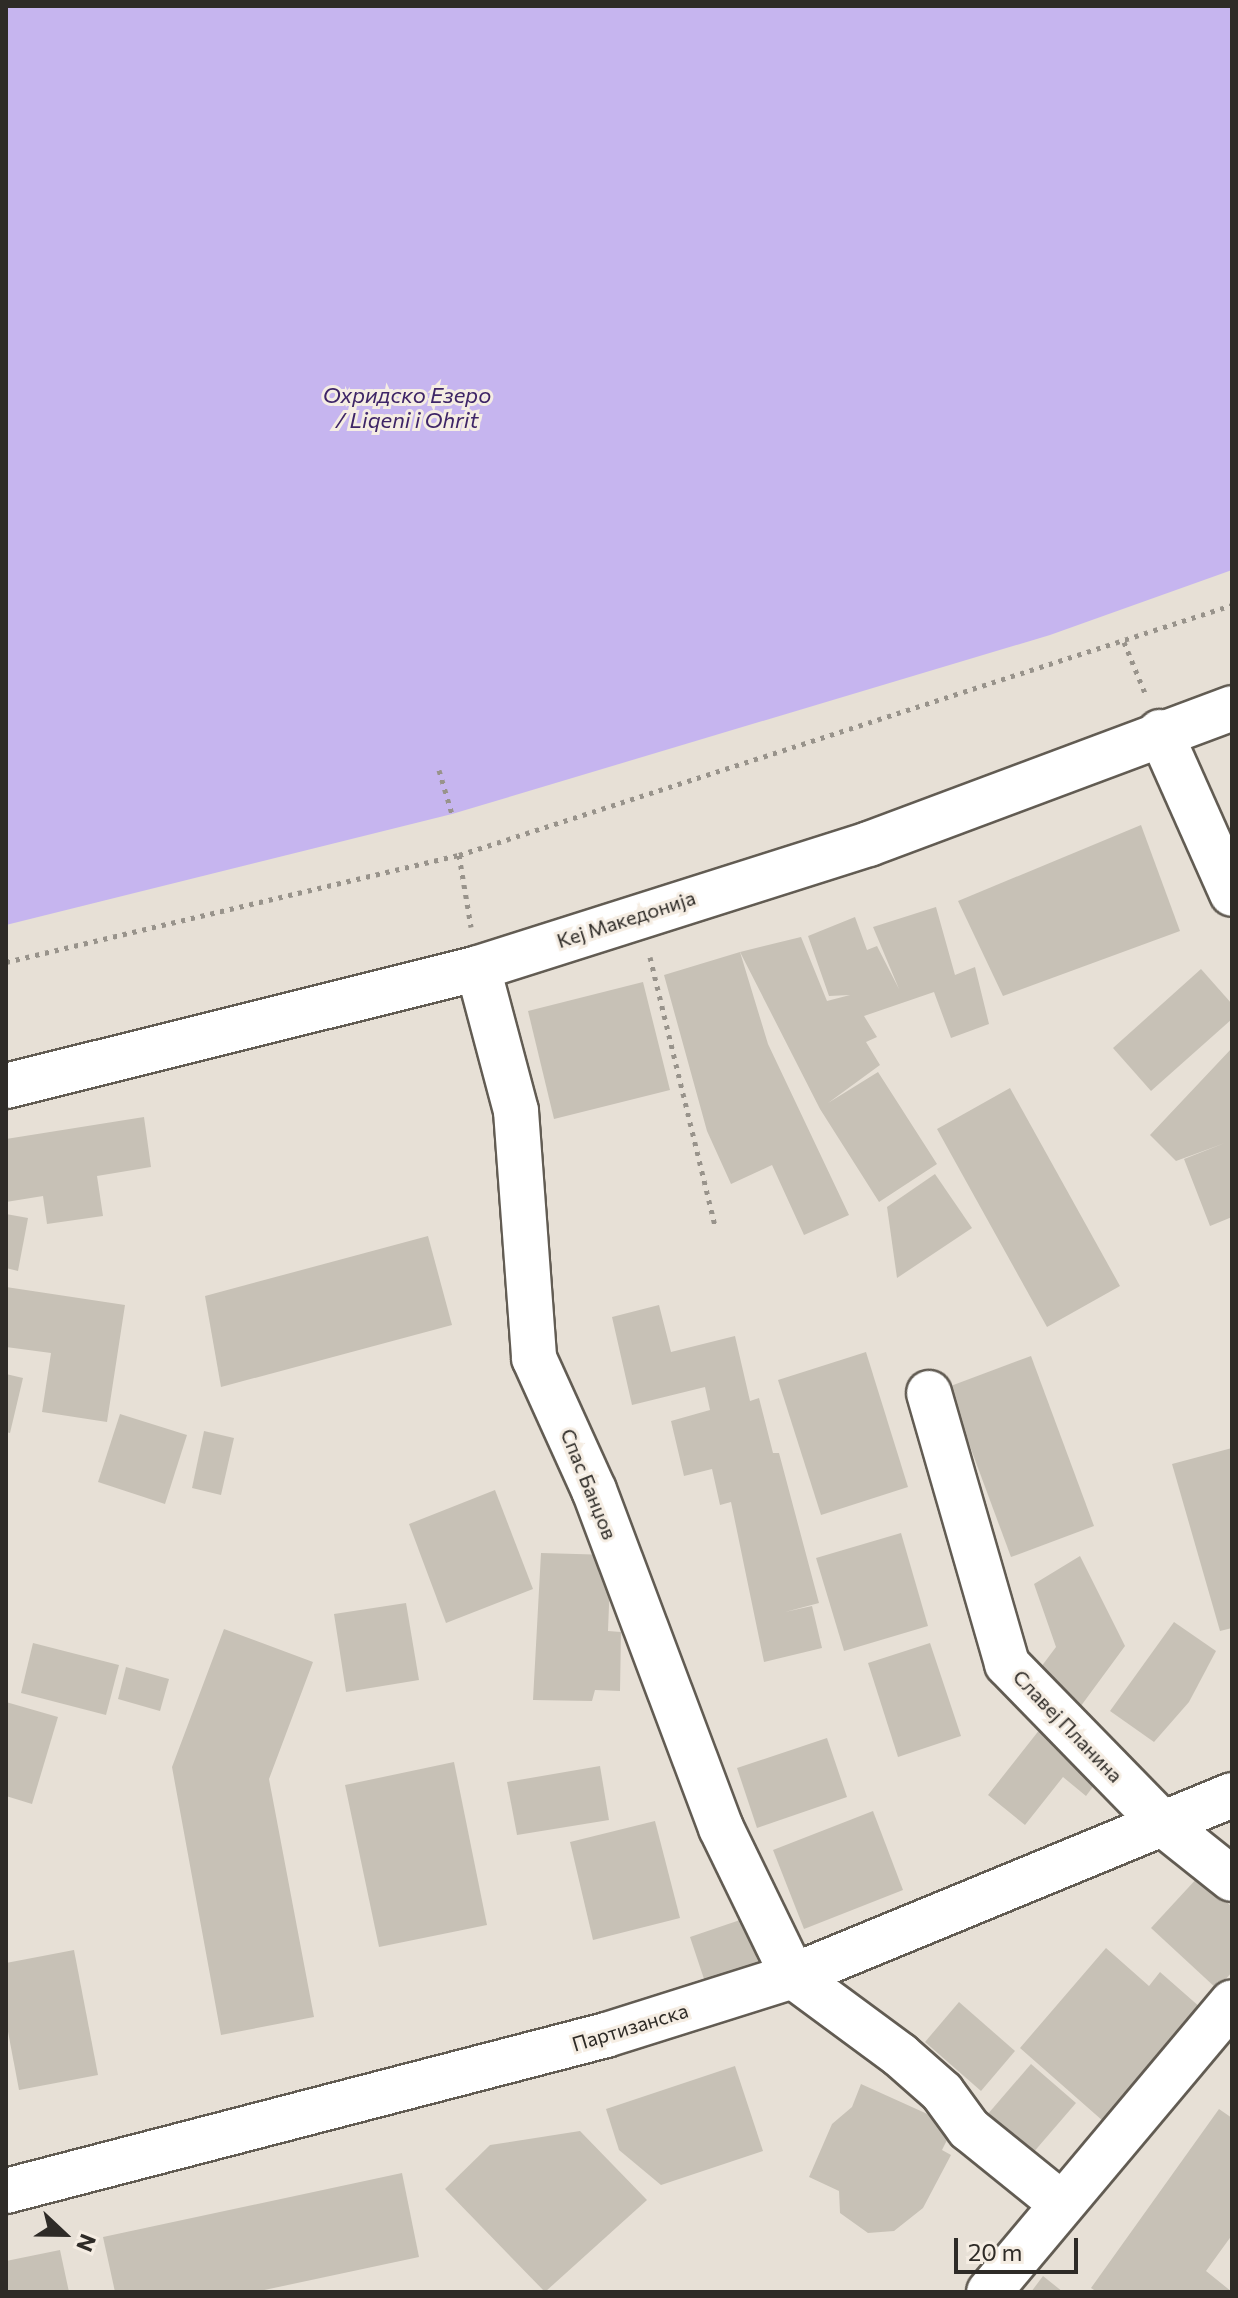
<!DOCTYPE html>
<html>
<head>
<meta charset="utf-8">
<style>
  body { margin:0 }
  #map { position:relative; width:1238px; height:2298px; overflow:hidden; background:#e7e0d6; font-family:Commissioner,sans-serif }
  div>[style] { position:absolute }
  .water>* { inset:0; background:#c6b5ef }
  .building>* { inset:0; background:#c7c1b6 }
  .path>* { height:5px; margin-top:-2.5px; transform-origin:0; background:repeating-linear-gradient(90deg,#98938b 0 4px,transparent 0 10px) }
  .roads { filter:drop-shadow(2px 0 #625c53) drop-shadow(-2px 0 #625c53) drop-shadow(0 2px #625c53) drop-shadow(0 -2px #625c53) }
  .minor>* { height:44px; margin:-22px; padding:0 22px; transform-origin:22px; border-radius:22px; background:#fff }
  span { translate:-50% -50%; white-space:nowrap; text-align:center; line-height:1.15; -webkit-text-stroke:6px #f5ede3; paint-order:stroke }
  .street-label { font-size:20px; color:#2e2b27 }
  .water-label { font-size:22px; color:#3e2567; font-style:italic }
  .frame { position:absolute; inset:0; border:8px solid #2e2b27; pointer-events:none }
  .north { position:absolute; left:24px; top:2194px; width:80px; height:80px; -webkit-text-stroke:6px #f5ede3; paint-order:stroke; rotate:112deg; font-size:22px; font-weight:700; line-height:32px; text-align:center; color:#2e2b27 }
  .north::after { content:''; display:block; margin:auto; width:28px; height:36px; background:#2e2b27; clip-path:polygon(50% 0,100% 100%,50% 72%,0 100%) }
  .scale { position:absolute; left:954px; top:2238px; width:124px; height:36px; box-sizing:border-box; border:4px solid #2e2b27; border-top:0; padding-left:10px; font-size:24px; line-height:28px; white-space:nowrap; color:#2e2b27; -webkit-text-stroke:6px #f5ede3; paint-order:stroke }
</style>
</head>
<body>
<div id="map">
  <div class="water">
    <i style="clip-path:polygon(6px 6px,1232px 6px,1232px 570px,1050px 635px,452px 814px,6px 925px)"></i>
  </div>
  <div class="building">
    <i style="clip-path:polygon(1141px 825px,1180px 931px,1003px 996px,958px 901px)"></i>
    <i style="clip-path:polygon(936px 907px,955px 975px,975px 967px,989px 1024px,951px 1038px,934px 992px,864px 1016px,877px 1037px,866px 1042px,880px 1065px,828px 1103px,878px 1072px,937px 1164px,879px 1202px,820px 1109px,740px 952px,801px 937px,827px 1001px,850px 995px,829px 996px,808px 936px,855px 917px,867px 950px,877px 946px,899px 989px,873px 927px)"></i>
    <i style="clip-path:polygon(740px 952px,768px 1044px,849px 1215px,804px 1235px,772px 1165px,731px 1184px,707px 1131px,664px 975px)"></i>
    <i style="clip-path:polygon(1201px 969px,1232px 1004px,1232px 1019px,1151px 1091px,1113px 1048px)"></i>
    <i style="clip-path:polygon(643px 982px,670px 1090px,554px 1119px,528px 1011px)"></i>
    <i style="clip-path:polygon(1232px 1048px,1232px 1217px,1210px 1226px,1184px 1159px,1225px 1143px,1176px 1161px,1150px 1135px)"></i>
    <i style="clip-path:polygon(1010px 1088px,1120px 1286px,1047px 1327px,937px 1129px)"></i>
    <i style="clip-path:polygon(144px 1117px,151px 1167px,97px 1176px,103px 1216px,47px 1224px,43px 1196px,6px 1202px,6px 1139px)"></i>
    <i style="clip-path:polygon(935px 1174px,972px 1228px,897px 1278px,887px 1207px)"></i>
    <i style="clip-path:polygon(6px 1214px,28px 1218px,18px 1271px,6px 1268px)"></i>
    <i style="clip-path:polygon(428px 1236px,452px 1325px,221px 1387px,205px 1296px)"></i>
    <i style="clip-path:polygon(6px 1287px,125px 1305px,107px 1422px,42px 1412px,51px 1353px,6px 1347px)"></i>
    <i style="clip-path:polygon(659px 1305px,671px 1352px,735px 1336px,750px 1401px,759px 1398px,773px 1453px,779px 1453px,819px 1603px,785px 1612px,812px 1606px,822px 1648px,764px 1662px,731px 1502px,720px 1505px,712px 1469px,684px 1476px,671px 1421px,710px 1410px,705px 1387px,632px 1405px,612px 1317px)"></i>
    <i style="clip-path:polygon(866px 1352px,908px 1487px,821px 1515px,778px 1380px)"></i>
    <i style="clip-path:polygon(1031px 1356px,1094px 1526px,1011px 1557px,948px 1387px)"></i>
    <i style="clip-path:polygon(6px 1374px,23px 1378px,10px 1433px,6px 1432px)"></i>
    <i style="clip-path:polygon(120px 1414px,187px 1435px,165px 1504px,98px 1482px)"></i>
    <i style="clip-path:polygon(204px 1431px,234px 1438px,221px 1495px,192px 1488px)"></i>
    <i style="clip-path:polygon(1232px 1448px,1232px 1628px,1220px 1631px,1172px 1464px)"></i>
    <i style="clip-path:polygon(495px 1490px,533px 1589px,446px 1623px,409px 1524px)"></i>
    <i style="clip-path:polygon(901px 1533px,928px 1626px,844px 1651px,816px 1558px)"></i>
    <i style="clip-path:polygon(541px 1553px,611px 1555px,608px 1631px,621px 1632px,620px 1691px,595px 1690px,592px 1701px,533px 1700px)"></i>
    <i style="clip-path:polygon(1080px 1556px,1125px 1646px,1075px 1714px,1035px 1675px,1056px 1647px,1034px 1584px)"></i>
    <i style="clip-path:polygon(406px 1603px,419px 1680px,346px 1692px,334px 1614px)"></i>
    <i style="clip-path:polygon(1174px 1622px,1216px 1651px,1189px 1702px,1154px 1742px,1110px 1711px)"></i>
    <i style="clip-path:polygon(224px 1629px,313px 1662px,269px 1779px,314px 2017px,221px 2035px,172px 1767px)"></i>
    <i style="clip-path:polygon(33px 1643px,119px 1665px,106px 1715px,21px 1693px)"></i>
    <i style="clip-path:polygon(930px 1643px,961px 1736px,898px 1757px,868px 1663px)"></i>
    <i style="clip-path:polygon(126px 1667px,169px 1679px,160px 1711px,118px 1699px)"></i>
    <i style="clip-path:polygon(6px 1702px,58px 1717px,32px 1804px,6px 1796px)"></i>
    <i style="clip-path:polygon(1044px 1724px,1104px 1772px,1086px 1796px,1063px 1777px,1025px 1825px,988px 1795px)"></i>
    <i style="clip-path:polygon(827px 1738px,847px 1797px,757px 1828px,737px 1768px)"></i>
    <i style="clip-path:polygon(454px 1762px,487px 1925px,379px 1947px,345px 1785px)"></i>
    <i style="clip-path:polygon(600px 1766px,609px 1820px,517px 1835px,507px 1782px)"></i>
    <i style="clip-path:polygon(873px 1811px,903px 1890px,804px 1929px,773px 1850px)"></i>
    <i style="clip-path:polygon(655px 1821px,680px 1918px,593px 1940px,570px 1842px)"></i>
    <i style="clip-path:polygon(1199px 1876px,1232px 1907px,1232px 1972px,1217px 1989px,1151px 1928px)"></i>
    <i style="clip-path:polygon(743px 1919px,760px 1967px,706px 1985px,690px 1937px)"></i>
    <i style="clip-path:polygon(1106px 1948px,1149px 1986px,1160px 1972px,1201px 2008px,1103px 2121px,1020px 2048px)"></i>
    <i style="clip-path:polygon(74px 1950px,98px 2075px,19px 2090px,6px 2021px,6px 1963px)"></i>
    <i style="clip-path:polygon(959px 2002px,1015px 2051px,981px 2091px,925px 2042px)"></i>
    <i style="clip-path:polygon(1031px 2064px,1076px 2103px,1026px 2161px,981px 2122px)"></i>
    <i style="clip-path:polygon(735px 2066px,763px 2151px,661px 2185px,619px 2150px,606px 2109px)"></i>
    <i style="clip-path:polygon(861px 2084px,954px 2126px,942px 2150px,951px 2155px,923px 2208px,894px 2231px,868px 2233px,840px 2213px,839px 2191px,809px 2177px,832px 2124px,852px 2107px)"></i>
    <i style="clip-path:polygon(1219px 2109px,1232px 2118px,1232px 2235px,1206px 2271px,1232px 2292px,1097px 2292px,1091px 2288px)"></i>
    <i style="clip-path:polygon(580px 2131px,647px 2200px,545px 2292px,445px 2189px,490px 2145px)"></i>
    <i style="clip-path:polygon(402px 2173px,419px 2257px,255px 2292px,115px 2292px,103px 2237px)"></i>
    <i style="clip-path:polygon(60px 2250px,69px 2292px,6px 2292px,6px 2261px)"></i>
    <i style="clip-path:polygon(1043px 2276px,1063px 2292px,1031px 2292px)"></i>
  </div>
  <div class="path">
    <i style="left:1124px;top:642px;width:55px;rotate:67.6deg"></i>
    <i style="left:439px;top:770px;width:46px;rotate:73.5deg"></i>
    <i style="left:459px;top:855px;width:73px;rotate:80.5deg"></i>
    <i style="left:650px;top:957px;width:276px;rotate:76.4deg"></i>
    <i style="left:6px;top:962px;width:465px;rotate:-13.3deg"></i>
    <i style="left:459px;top:855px;width:812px;rotate:-17.92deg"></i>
  </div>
  <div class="roads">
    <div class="minor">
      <i style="left:1160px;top:732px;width:177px;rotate:66deg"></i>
      <i style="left:478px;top:968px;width:148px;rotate:75.1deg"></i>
      <i style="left:516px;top:1111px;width:248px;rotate:85.8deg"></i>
      <i style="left:534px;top:1358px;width:145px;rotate:65.6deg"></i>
      <i style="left:594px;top:1490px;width:361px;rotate:69.4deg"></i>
      <i style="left:721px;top:1828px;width:165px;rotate:64.1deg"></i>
      <i style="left:793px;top:1976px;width:133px;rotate:36.4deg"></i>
      <i style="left:900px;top:2055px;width:56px;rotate:41.4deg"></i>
      <i style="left:942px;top:2092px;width:46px;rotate:53.9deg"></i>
      <i style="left:969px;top:2129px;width:119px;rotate:38.9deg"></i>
      <i style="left:6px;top:1086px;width:487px;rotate:-14deg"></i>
      <i style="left:478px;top:968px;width:410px;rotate:-17.6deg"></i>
      <i style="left:869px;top:844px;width:388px;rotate:-20.5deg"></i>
      <i style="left:929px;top:1393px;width:282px;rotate:73.9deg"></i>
      <i style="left:1007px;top:1664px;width:223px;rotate:45.7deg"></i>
      <i style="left:1163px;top:1824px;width:88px;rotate:38.6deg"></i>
      <i style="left:6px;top:2191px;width:620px;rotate:-14.57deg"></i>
      <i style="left:606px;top:2035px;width:196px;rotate:-17.5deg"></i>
      <i style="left:793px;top:1976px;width:475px;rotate:-22.4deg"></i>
      <i style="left:989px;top:2292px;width:378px;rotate:-50deg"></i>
    </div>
  </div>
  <div class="street-label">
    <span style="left:626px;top:919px;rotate:-18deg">Кеј Македонија</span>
    <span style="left:589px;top:1484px;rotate:68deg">Спас Банџов</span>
    <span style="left:1068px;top:1726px;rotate:46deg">Славеј Планина</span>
    <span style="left:630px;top:2027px;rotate:-17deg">Партизанска</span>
  </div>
  <div class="water-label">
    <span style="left:407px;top:407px">Охридско Езеро<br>/ Liqeni i Ohrit</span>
  </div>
  <div class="frame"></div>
  <div class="north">N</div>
  <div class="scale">20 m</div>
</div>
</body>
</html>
